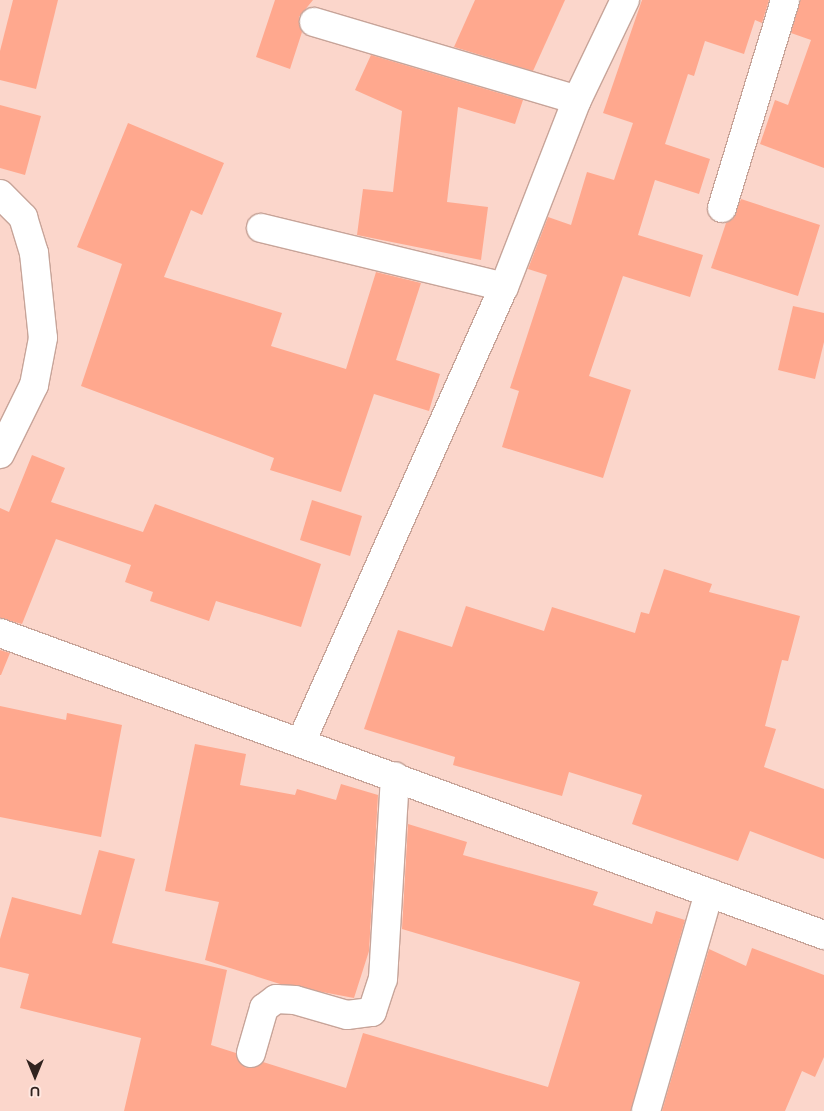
<!DOCTYPE html>
<html>
<head>
<meta charset="utf-8">
<style>
  body { margin:0 }
  #map { position:relative; width:824px; height:1111px; overflow:hidden; background:#fbd6cb; font-family:"Varela Round",sans-serif }
  div>[style] { position:absolute }
  .building>* { inset:0; background:#ffa88e }
  .roads { filter:drop-shadow(1px 0 #c7a499) drop-shadow(-1px 0 #c7a499) drop-shadow(0 1px #c7a499) drop-shadow(0 -1px #c7a499) }
  .minor>* { height:28px; margin:-14px; padding:0 14px; transform-origin:14px; border-radius:14px; background:#fff }
  span { translate:-50% -50%; white-space:nowrap; text-align:center; line-height:1.15; -webkit-text-stroke:4px #fee7e0; paint-order:stroke }
  .north { position:absolute; left:10px; top:1051px; width:50px; height:50px; -webkit-text-stroke:4px #fee7e0; paint-order:stroke; rotate:180deg; font-size:14px; font-weight:700; line-height:20px; text-align:center; color:#31231f }
  .north::after { content:''; display:block; margin:auto; width:18px; height:22px; background:#31231f; clip-path:polygon(50% 0,100% 100%,50% 72%,0 100%) }
</style>
</head>
<body>
<div id="map">
  <div class="building">
    <i style="clip-path:polygon(13px 0,58px 0,36px 89px,0 80px,0 51px)"></i>
    <i style="clip-path:polygon(275px 0,313px 0,299px 17px,302px 32px,290px 69px,256px 57px)"></i>
    <i style="clip-path:polygon(475px 0,565px 0,533px 71px,454px 47px)"></i>
    <i style="clip-path:polygon(642px 0,769px 0,762px 23px,755px 20px,744px 54px,705px 41px,694px 76px,688px 74px,665px 144px,710px 159px,699px 194px,655px 180px,638px 235px,703px 255px,690px 297px,623px 276px,589px 376px,631px 390px,603px 478px,502px 447px,519px 391px,510px 388px,547px 275px,528px 269px,548px 217px,571px 225px,587px 172px,614px 180px,633px 123px,603px 113px)"></i>
    <i style="clip-path:polygon(800px 0,824px 0,824px 168px,760px 144px,775px 100px,788px 105px,811px 40px,791px 33px)"></i>
    <i style="clip-path:polygon(371px 55px,523px 100px,515px 124px,458px 107px,447px 202px,488px 207px,481px 260px,357px 235px,363px 189px,393px 192px,402px 111px,355px 90px)"></i>
    <i style="clip-path:polygon(0 105px,41px 116px,25px 175px,0 168px)"></i>
    <i style="clip-path:polygon(128px 123px,224px 163px,202px 215px,191px 210px,164px 277px,282px 313px,271px 346px,346px 369px,376px 272px,421px 283px,396px 360px,440px 374px,429px 411px,374px 394px,341px 492px,270px 470px,274px 458px,81px 386px,122px 264px,77px 247px)"></i>
    <i style="clip-path:polygon(741px 199px,820px 225px,798px 296px,711px 268px,726px 223px,733px 219px)"></i>
    <i style="clip-path:polygon(793px 306px,824px 313px,824px 342px,815px 379px,778px 370px)"></i>
    <i style="clip-path:polygon(32px 455px,65px 468px,51px 502px,143px 532px,155px 504px,321px 564px,301px 627px,216px 601px,209px 621px,150px 601px,153px 592px,125px 582px,131px 565px,56px 539px,22px 624px,0 618px,0 508px,9px 512px)"></i>
    <i style="clip-path:polygon(312px 500px,362px 516px,350px 556px,300px 540px)"></i>
    <i style="clip-path:polygon(664px 569px,712px 584px,709px 592px,800px 616px,788px 661px,782px 660px,765px 726px,776px 729px,764px 767px,824px 789px,824px 859px,750px 831px,738px 861px,632px 824px,642px 795px,569px 772px,562px 796px,453px 765px,455px 757px,364px 729px,398px 630px,452px 647px,466px 606px,544px 631px,552px 607px,635px 633px,641px 612px,649px 614px)"></i>
    <i style="clip-path:polygon(0 650px,10px 653px,1px 675px,0 675px)"></i>
    <i style="clip-path:polygon(0 706px,66px 720px,67px 713px,122px 725px,101px 837px,0 817px)"></i>
    <i style="clip-path:polygon(195px 744px,246px 754px,240px 785px,295px 795px,297px 789px,336px 800px,341px 784px,378px 795px,369px 951px,354px 998px,280px 984px,205px 960px,219px 902px,165px 891px)"></i>
    <i style="clip-path:polygon(408px 824px,467px 842px,463px 855px,598px 892px,593px 905px,652px 924px,656px 911px,685px 920px,631px 1111px,124px 1111px,141px 1038px,20px 1008px,29px 974px,0 967px,0 939px,12px 897px,81px 915px,99px 850px,135px 859px,112px 943px,227px 970px,211px 1045px,236px 1053px,246px 1068px,263px 1062px,346px 1088px,363px 1033px,548px 1087px,580px 982px,402px 929px)"></i>
    <i style="clip-path:polygon(752px 948px,824px 975px,824px 1057px,815px 1077px,802px 1071px,785px 1111px,662px 1111px,709px 949px,746px 966px)"></i>
  </div>
  <div class="roads">
    <div class="minor">
      <i style="left:314px;top:22px;width:274px;rotate:16.5deg"></i>
      <i style="left:0;top:194px;width:33px;rotate:45deg"></i>
      <i style="left:23px;top:217px;width:38px;rotate:73deg"></i>
      <i style="left:34px;top:253px;width:85px;rotate:84deg"></i>
      <i style="left:43px;top:338px;width:48px;rotate:100.8deg"></i>
      <i style="left:34px;top:385px;width:77px;rotate:116.2deg"></i>
      <i style="left:722px;top:208px;width:217px;rotate:-73.1deg"></i>
      <i style="left:261px;top:228px;width:250px;rotate:13.6deg"></i>
      <i style="left:0;top:633px;width:878px;rotate:20.13deg"></i>
      <i style="left:302px;top:740px;width:496px;rotate:-66deg"></i>
      <i style="left:504px;top:287px;width:201px;rotate:-68.7deg"></i>
      <i style="left:577px;top:100px;width:111px;rotate:-64.4deg"></i>
      <i style="left:251px;top:1053px;width:47px;rotate:-73.9deg"></i>
      <i style="left:264px;top:1008px;width:15px;rotate:-37deg"></i>
      <i style="left:276px;top:999px;width:19px;rotate:3deg"></i>
      <i style="left:295px;top:1000px;width:54px;rotate:16.1deg"></i>
      <i style="left:347px;top:1015px;width:25px;rotate:-7deg"></i>
      <i style="left:372px;top:1012px;width:35px;rotate:-72deg"></i>
      <i style="left:383px;top:979px;width:203px;rotate:-86.6deg"></i>
      <i style="left:646px;top:1111px;width:227px;rotate:-73.9deg"></i>
    </div>
  </div>
  <div class="north">U</div>
</div>
</body>
</html>
